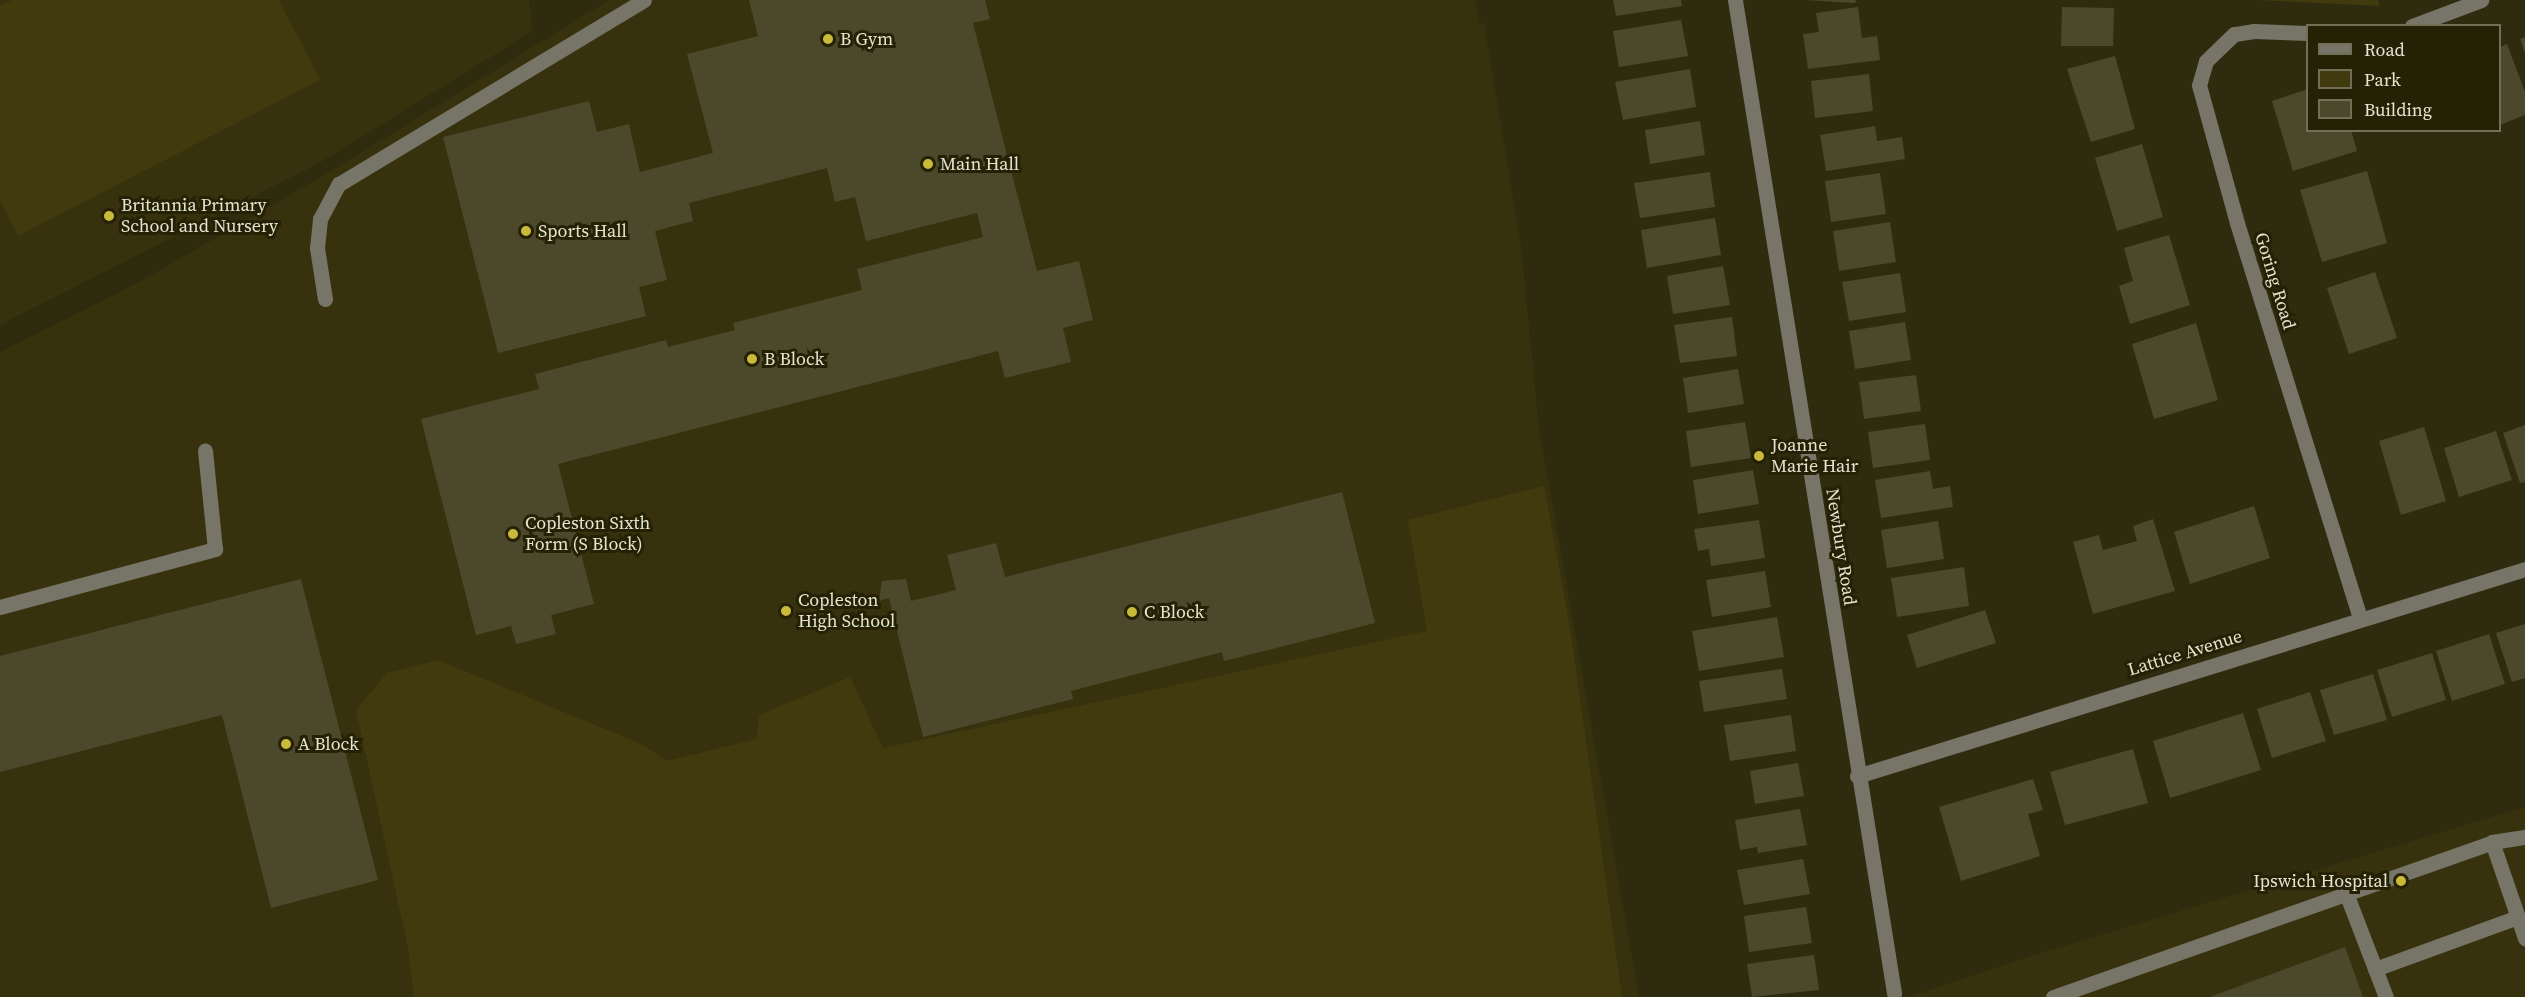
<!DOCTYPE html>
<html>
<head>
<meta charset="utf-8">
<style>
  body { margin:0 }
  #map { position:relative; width:2525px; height:997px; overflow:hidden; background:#2e2b0e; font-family:"Source Serif 4",serif }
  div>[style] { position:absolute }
  .built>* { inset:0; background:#37320d }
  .green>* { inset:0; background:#403a0e }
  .building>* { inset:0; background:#4c482c }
  .minor>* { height:15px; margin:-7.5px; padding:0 7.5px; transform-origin:7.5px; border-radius:7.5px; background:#777568 }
  .dots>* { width:16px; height:16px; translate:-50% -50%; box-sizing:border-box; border:3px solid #252105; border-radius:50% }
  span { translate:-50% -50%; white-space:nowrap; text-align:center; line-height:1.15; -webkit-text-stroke:6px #252105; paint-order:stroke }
  .poi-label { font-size:18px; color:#e5e3d2 }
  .left { translate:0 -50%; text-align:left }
  .right { translate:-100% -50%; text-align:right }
  .street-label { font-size:18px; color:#e5e3d2 }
  .legend { position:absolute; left:2306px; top:24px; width:195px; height:108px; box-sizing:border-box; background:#252105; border:2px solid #726f57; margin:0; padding:8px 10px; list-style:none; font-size:18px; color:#e5e3d2 }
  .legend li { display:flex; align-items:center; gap:12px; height:30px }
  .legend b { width:30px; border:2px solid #726f57 }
</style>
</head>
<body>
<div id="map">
  <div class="built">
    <i style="clip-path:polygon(0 0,529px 0,533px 31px,321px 162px,0 325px)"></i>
    <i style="clip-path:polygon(609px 0,1475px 0,1479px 23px,1484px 23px,1521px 246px,1539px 428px,1639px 997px,0 997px,0 352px,141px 281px,331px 171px)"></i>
    <i style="clip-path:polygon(2525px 807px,2525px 997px,1908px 997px,2031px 956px)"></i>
  </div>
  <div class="green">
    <i style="clip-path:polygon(12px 0,279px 0,320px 80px,18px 236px,0 201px,0 6px)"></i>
    <i style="clip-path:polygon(2254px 0,2378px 0,2380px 6px)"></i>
    <i style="clip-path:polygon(1544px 486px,1570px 627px,1622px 997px,414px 997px,408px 948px,356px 710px,387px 673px,438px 660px,641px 744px,667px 761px,757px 739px,759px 715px,850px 677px,883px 748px,1427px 631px,1408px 520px)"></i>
  </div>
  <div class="building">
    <i style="clip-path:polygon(749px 0,985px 0,990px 19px,973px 23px,1037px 271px,1079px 261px,1093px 320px,1063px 328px,1071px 362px,1005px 378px,998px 351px,558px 464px,594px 604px,551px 615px,556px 634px,516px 644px,511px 626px,476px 635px,421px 419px,539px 389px,535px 374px,666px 340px,668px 347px,735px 330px,733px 323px,862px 290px,857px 269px,983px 237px,977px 213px,866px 241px,855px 197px,835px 202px,827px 168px,689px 203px,693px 221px,655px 231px,667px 280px,639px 287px,646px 316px,498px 353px,443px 137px,589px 101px,597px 132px,629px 124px,640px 172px,713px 153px,687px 54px,758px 36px)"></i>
    <i style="clip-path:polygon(1613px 0,1681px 0,1682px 6px,1616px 16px)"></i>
    <i style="clip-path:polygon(1805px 0,1856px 0,1855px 3px)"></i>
    <i style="clip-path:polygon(1858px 7px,1862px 38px,1877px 36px,1880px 60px,1808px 69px,1803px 34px,1819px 32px,1816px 13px)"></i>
    <i style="clip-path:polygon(2062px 7px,2114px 8px,2113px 46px,2061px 46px)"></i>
    <i style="clip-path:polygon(1681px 20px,1688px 56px,1619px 67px,1613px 31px)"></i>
    <i style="clip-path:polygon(2525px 37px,2525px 53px,2520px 39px)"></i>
    <i style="clip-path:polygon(2507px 44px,2525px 92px,2525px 115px,2500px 125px,2500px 47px)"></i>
    <i style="clip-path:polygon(2115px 56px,2135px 129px,2091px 142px,2067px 69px)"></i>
    <i style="clip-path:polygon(1690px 69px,1696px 107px,1623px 120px,1615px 82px)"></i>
    <i style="clip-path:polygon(1869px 74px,1873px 111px,1815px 118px,1811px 81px)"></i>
    <i style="clip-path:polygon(2308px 89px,2308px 130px,2351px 130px,2357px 151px,2293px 171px,2272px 101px)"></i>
    <i style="clip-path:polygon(1700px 121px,1705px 155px,1650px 164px,1645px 130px)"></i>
    <i style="clip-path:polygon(1875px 126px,1877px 141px,1902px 137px,1905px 159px,1826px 171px,1820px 135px)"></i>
    <i style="clip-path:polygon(2142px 144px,2163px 217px,2117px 231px,2095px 158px)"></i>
    <i style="clip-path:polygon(2367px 171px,2387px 243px,2322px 262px,2300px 190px)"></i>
    <i style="clip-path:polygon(1710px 172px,1715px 207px,1640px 218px,1634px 183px)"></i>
    <i style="clip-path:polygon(1880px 173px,1886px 214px,1831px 222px,1825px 181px)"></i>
    <i style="clip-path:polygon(1715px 218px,1721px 255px,1647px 268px,1641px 230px)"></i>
    <i style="clip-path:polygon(1890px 222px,1896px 262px,1839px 271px,1833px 231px)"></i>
    <i style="clip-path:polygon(2169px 235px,2190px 305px,2130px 324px,2119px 286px,2133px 281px,2124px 248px)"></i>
    <i style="clip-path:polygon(1723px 266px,1730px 305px,1673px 314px,1667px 276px)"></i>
    <i style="clip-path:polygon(2375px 272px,2397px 338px,2349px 354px,2327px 288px)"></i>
    <i style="clip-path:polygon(1900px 273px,1906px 312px,1849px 321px,1842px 282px)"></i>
    <i style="clip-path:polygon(1732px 317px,1737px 356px,1680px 363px,1674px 325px)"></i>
    <i style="clip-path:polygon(1905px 322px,1911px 360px,1855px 369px,1849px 331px)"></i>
    <i style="clip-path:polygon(2196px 323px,2218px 400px,2154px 419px,2132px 344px)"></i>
    <i style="clip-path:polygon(1738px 369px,1744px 404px,1688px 413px,1683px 378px)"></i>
    <i style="clip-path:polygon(1916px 375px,1921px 411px,1864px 419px,1859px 382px)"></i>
    <i style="clip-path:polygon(1745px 422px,1751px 458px,1691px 467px,1686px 431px)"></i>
    <i style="clip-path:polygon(1925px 424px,1930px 460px,1873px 468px,1868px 432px)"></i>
    <i style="clip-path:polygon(2525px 425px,2525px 482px,2520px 483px,2503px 433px)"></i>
    <i style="clip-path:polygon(2424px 427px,2446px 501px,2401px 515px,2379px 441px)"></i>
    <i style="clip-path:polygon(2496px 431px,2512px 480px,2459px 497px,2444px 448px)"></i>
    <i style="clip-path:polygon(1753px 470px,1759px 504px,1698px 514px,1693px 480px)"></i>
    <i style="clip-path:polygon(1930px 471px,1933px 489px,1950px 486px,1953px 507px,1881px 518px,1875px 480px)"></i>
    <i style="clip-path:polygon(1342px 492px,1375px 623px,1224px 661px,1222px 652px,1071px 691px,1073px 699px,923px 737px,889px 598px,879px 601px,882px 581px,906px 579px,911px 601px,956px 590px,947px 555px,996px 543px,1005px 577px)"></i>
    <i style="clip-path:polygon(2254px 506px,2270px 558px,2190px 584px,2174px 532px)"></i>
    <i style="clip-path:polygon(2153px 519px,2175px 591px,2093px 614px,2073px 542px,2099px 535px,2103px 550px,2137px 541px,2133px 526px)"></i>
    <i style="clip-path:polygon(1759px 520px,1765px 558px,1711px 566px,1709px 549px,1698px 551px,1694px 529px)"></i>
    <i style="clip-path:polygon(1938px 521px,1944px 559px,1887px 568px,1881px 530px)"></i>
    <i style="clip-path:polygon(1964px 567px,1969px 606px,1897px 617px,1891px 578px)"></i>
    <i style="clip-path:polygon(1765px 571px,1771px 607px,1712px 617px,1706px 580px)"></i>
    <i style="clip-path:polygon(301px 579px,378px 880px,271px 908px,222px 715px,0 772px,0 656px)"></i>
    <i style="clip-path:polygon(1985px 610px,1996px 643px,1917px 668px,1907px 635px)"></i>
    <i style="clip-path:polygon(1777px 617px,1784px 657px,1699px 671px,1692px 631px)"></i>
    <i style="clip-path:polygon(2525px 624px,2525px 678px,2512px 682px,2496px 633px)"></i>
    <i style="clip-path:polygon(2489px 634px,2505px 684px,2452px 701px,2436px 651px)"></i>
    <i style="clip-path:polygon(2432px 653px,2446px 700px,2392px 717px,2377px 670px)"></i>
    <i style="clip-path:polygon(1782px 669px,1787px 699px,1704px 712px,1699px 681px)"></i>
    <i style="clip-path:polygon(2373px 674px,2387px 720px,2334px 735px,2320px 690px)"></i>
    <i style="clip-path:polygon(2310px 692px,2326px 741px,2272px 758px,2257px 709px)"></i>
    <i style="clip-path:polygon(2243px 713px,2261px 770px,2170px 798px,2153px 741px)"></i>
    <i style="clip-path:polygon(1791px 715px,1796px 751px,1730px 761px,1724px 725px)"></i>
    <i style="clip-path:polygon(2133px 749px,2148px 803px,2065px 825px,2050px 772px)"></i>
    <i style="clip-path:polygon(1798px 763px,1804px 796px,1755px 804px,1750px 771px)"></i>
    <i style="clip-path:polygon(2033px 779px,2043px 810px,2028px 814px,2040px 856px,1961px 881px,1939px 807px)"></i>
    <i style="clip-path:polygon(1800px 809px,1807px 845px,1758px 853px,1757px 847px,1740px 850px,1735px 820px)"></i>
    <i style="clip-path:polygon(1803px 859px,1810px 894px,1744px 905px,1737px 870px)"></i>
    <i style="clip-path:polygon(1806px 907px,1812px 943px,1749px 952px,1744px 916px)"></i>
    <i style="clip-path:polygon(2345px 947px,2363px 997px,2210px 997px)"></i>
    <i style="clip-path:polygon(1814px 955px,1819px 990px,1752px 997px,1747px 964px)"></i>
  </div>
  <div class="minor">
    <i style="left:1735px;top:0;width:1006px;rotate:80.9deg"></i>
    <i style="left:2412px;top:26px;width:74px;rotate:-20.6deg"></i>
    <i style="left:2308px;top:33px;width:54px;rotate:-177.9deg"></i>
    <i style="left:2254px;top:31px;width:20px;rotate:171deg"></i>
    <i style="left:2234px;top:34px;width:39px;rotate:136deg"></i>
    <i style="left:2206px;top:61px;width:25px;rotate:106deg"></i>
    <i style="left:2199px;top:85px;width:143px;rotate:74.6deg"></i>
    <i style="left:2237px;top:223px;width:415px;rotate:72.7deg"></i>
    <i style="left:325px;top:299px;width:52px;rotate:-98.9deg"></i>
    <i style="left:317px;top:248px;width:29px;rotate:-84deg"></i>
    <i style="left:320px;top:219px;width:40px;rotate:-62deg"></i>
    <i style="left:339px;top:184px;width:356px;rotate:-31.1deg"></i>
    <i style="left:0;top:607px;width:223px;rotate:-15.1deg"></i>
    <i style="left:215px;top:549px;width:99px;rotate:-95.8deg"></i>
    <i style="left:1857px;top:776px;width:699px;rotate:-17.22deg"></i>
    <i style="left:2492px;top:842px;width:102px;rotate:71deg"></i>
    <i style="left:2346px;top:893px;width:111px;rotate:69deg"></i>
    <i style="left:2375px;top:969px;width:152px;rotate:-20deg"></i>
    <i style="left:2053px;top:997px;width:466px;rotate:-19.4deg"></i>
    <i style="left:2492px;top:842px;width:33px;rotate:-9deg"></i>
  </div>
  <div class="dots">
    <i style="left:828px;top:39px;background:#caba3a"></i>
    <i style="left:928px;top:164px;background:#caba3a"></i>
    <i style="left:109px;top:216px;background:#caba3a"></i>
    <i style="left:526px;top:231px;background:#caba3a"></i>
    <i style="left:752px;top:359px;background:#caba3a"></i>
    <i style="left:1759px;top:456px;background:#caba3a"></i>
    <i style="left:513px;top:534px;background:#caba3a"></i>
    <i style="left:786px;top:611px;background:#caba3a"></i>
    <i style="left:1132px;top:612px;background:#caba3a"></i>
    <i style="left:286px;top:744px;background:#caba3a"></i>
    <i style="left:2401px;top:881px;background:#caba3a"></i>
  </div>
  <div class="poi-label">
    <span class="left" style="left:840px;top:39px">B Gym</span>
    <span class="left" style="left:940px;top:164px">Main Hall</span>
    <span class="left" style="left:121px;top:216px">Britannia Primary<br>School and Nursery</span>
    <span class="left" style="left:538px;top:231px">Sports Hall</span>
    <span class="left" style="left:764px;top:359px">B Block</span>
    <span class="left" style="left:1771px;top:456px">Joanne<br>Marie Hair</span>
    <span class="left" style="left:525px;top:534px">Copleston Sixth<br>Form (S Block)</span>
    <span class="left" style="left:798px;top:611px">Copleston<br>High School</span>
    <span class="left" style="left:1144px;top:612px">C Block</span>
    <span class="left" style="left:298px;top:744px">A Block</span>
    <span class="right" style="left:2388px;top:881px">Ipswich Hospital</span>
  </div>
  <div class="street-label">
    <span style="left:2275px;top:281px;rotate:73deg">Goring Road</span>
    <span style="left:1841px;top:547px;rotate:81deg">Newbury Road</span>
    <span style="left:2185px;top:653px;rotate:-17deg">Lattice Avenue</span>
  </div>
  <ul class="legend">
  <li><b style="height:8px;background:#777568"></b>Road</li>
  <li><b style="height:16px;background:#403a0e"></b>Park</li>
  <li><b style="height:16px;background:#4c482c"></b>Building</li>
  </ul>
</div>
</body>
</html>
